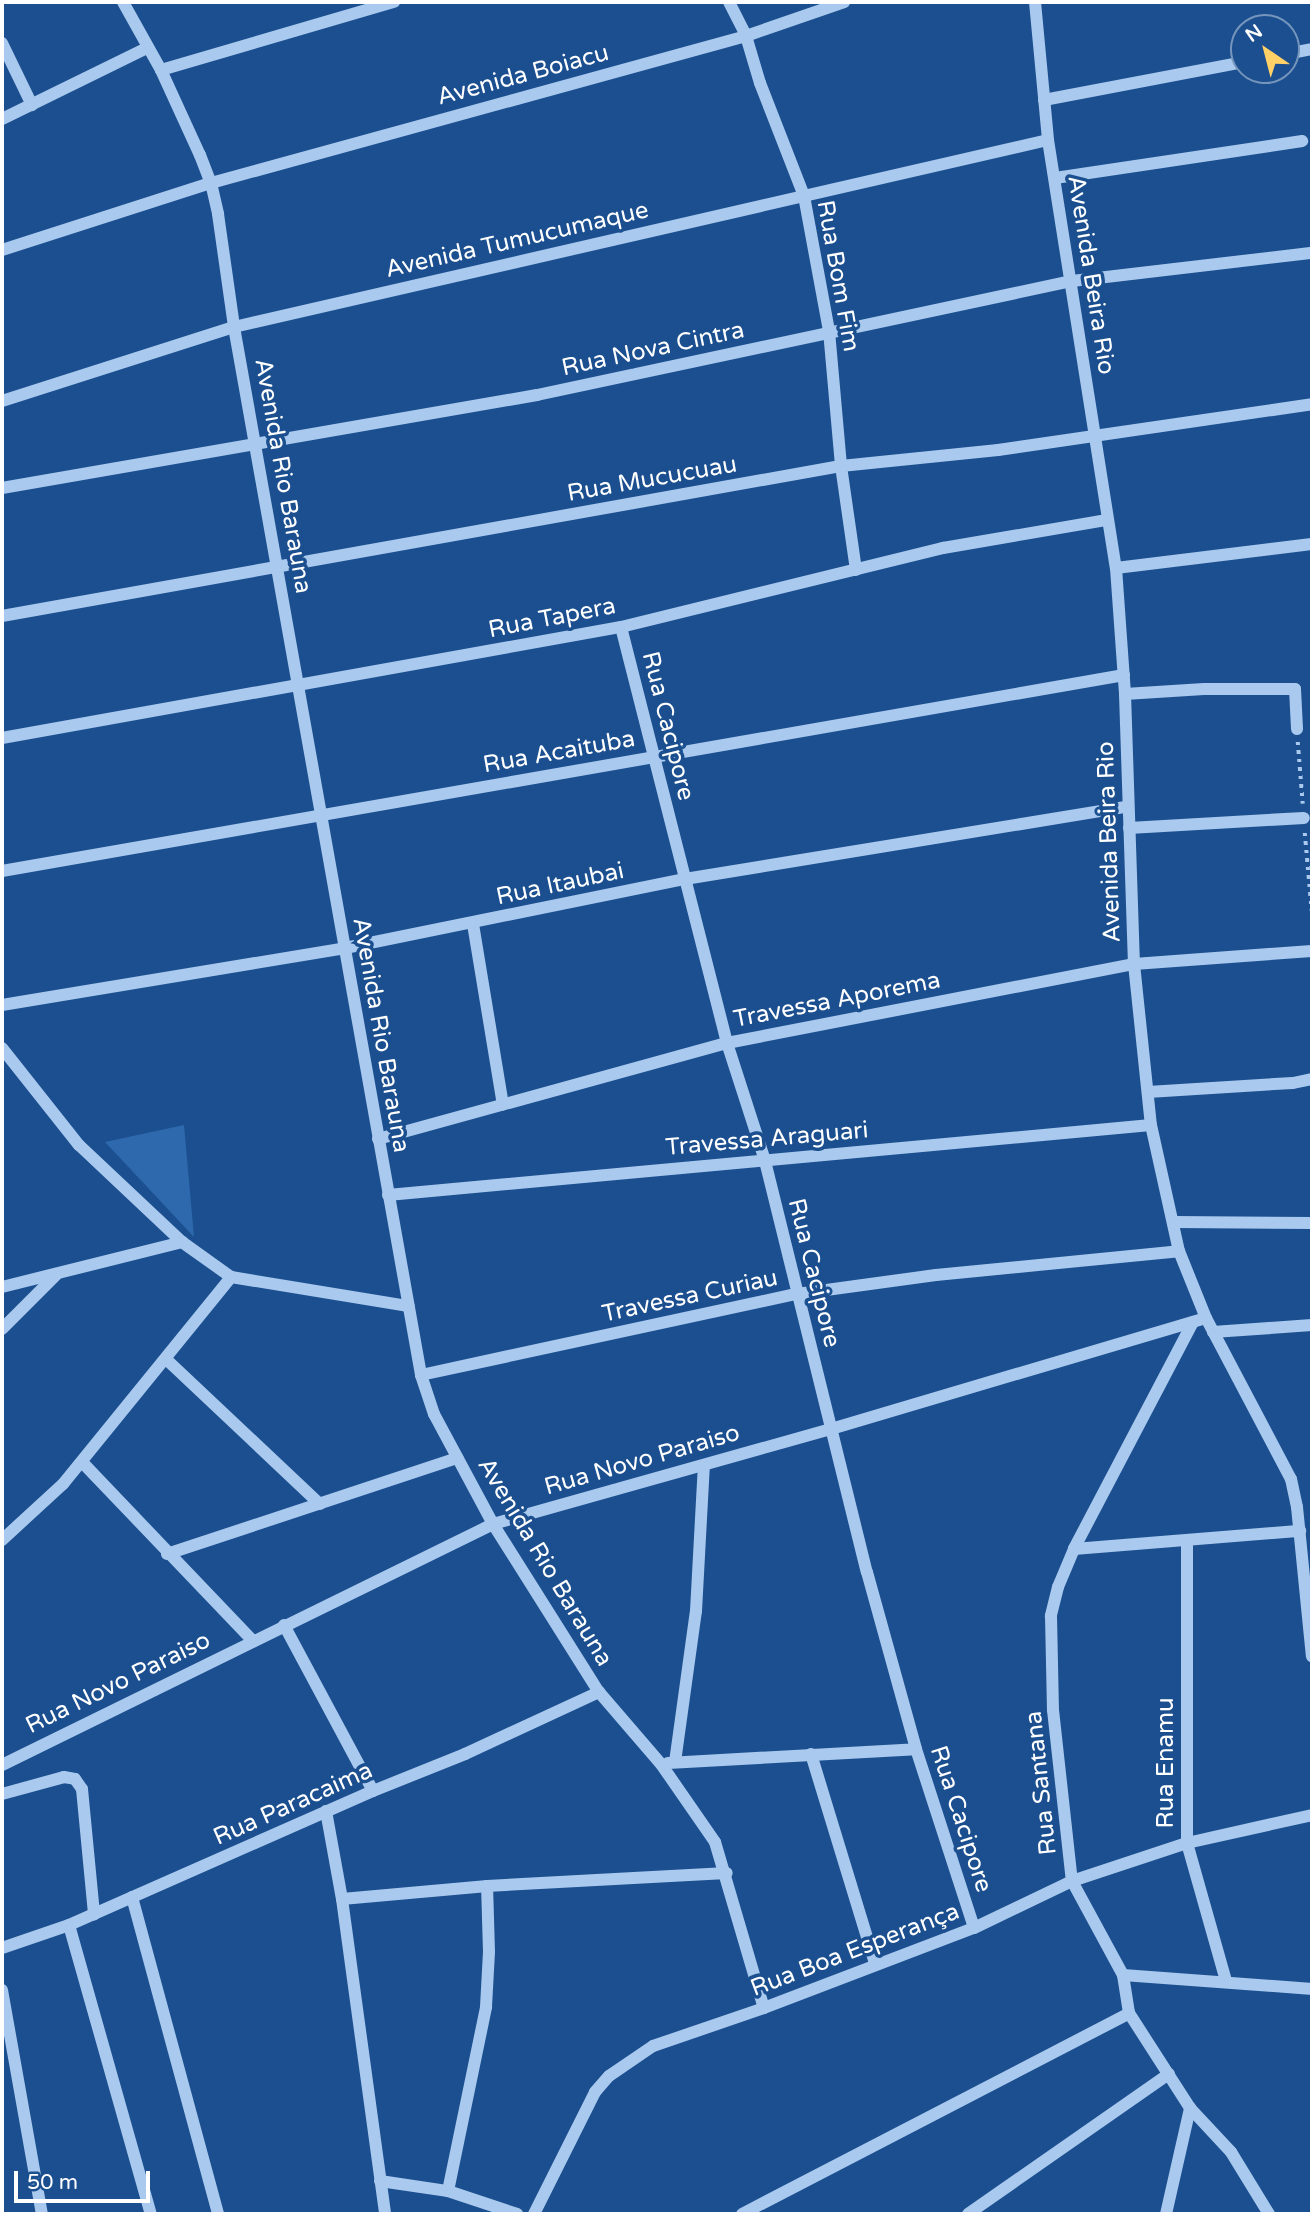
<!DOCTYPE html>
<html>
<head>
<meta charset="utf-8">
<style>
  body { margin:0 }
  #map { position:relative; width:1314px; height:2216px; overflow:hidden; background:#1b4f8f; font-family:"Varela Round",sans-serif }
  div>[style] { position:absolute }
  .green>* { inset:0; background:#2e69ad }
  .path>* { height:3.5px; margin-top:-1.75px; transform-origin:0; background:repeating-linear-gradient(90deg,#a9c9ee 0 3.5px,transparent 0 8.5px) }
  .minor>* { height:12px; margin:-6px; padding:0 6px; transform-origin:6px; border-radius:6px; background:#a9c9ee }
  span { translate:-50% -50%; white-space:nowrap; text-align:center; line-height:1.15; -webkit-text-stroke:7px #1b4f8f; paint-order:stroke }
  .street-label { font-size:24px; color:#fff }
  .frame { position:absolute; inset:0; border:4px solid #fff; pointer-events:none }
  .north { position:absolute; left:1230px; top:14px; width:70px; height:70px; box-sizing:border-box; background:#1b4f8f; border:2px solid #7695bc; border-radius:50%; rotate:325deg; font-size:19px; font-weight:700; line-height:28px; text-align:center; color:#fff }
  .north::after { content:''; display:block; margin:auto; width:24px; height:32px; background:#ffd166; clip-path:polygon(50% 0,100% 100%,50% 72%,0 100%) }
  .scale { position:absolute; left:14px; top:2171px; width:136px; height:32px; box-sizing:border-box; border:4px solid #fff; border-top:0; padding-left:9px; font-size:21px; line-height:24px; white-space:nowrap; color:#fff; -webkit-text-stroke:5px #1b4f8f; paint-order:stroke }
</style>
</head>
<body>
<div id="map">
  <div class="green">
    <i style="clip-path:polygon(184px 1125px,194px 1237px,105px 1142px)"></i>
  </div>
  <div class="path">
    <i style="left:1298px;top:742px;width:62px;rotate:85.4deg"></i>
    <i style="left:1305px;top:833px;width:78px;rotate:84.9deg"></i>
  </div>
  <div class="minor">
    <i style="left:123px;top:2px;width:78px;rotate:60.8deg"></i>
    <i style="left:161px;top:70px;width:94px;rotate:65.4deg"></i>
    <i style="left:200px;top:155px;width:30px;rotate:69deg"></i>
    <i style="left:211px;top:183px;width:32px;rotate:77deg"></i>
    <i style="left:218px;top:214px;width:114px;rotate:81.9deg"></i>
    <i style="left:234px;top:327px;width:1065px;rotate:79.88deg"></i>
    <i style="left:421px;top:1375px;width:41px;rotate:71.6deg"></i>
    <i style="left:434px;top:1414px;width:125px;rotate:61.8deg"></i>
    <i style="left:493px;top:1524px;width:199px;rotate:57.8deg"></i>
    <i style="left:599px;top:1692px;width:95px;rotate:49.3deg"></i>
    <i style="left:661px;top:1764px;width:95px;rotate:55.3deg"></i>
    <i style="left:715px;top:1842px;width:173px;rotate:73.6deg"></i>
    <i style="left:729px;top:2px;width:38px;rotate:63deg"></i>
    <i style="left:746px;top:36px;width:49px;rotate:73.4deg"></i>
    <i style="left:760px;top:83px;width:121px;rotate:68.7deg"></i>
    <i style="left:804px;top:196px;width:137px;rotate:79.5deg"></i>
    <i style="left:829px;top:331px;width:136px;rotate:84.9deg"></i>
    <i style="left:841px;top:466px;width:105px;rotate:81.8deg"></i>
    <i style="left:1035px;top:2px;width:139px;rotate:84.6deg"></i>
    <i style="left:1048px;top:140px;width:433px;rotate:81deg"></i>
    <i style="left:1116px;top:568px;width:126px;rotate:85.9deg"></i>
    <i style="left:1125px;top:694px;width:270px;rotate:88.1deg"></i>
    <i style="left:1134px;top:964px;width:162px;rotate:84deg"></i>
    <i style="left:1151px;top:1125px;width:129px;rotate:77.5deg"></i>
    <i style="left:1179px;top:1251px;width:72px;rotate:68.1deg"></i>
    <i style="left:1206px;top:1318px;width:182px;rotate:62.2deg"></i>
    <i style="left:1291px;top:1479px;width:29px;rotate:78deg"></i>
    <i style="left:1297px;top:1507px;width:150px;rotate:84.3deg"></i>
    <i style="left:2px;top:43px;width:69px;rotate:64.2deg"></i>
    <i style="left:1286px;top:54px;width:26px;rotate:-11deg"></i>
    <i style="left:161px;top:70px;width:243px;rotate:-16.3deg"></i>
    <i style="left:1044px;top:100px;width:204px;rotate:-10.8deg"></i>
    <i style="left:2px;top:119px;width:161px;rotate:-26.1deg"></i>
    <i style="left:1055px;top:178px;width:250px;rotate:-8.5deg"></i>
    <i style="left:2px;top:250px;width:219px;rotate:-17.8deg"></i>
    <i style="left:211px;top:183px;width:555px;rotate:-15.36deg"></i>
    <i style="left:746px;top:36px;width:104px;rotate:-19.1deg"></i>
    <i style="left:2px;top:401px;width:244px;rotate:-17.7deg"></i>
    <i style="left:234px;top:327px;width:835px;rotate:-12.94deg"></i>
    <i style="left:2px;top:488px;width:543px;rotate:-9.86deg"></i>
    <i style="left:537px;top:395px;width:547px;rotate:-12.03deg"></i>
    <i style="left:1072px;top:281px;width:242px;rotate:-6.7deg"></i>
    <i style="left:1116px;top:568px;width:197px;rotate:-7deg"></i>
    <i style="left:2px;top:616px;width:852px;rotate:-10.14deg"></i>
    <i style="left:841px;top:466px;width:158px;rotate:-5.8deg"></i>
    <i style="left:998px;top:450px;width:317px;rotate:-8.3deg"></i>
    <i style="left:621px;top:627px;width:429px;rotate:75.7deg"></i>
    <i style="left:727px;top:1043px;width:124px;rotate:72.1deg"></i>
    <i style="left:765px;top:1161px;width:423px;rotate:76.1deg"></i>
    <i style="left:867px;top:1572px;width:184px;rotate:74.5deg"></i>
    <i style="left:916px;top:1749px;width:188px;rotate:72deg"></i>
    <i style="left:1125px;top:694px;width:79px;rotate:-3.6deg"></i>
    <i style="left:1204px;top:689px;width:91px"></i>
    <i style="left:1295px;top:689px;width:40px;rotate:87.1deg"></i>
    <i style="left:2px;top:738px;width:629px;rotate:-10.17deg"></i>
    <i style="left:621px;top:627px;width:332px;rotate:-13.8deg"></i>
    <i style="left:943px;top:548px;width:165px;rotate:-9.7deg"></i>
    <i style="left:1129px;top:828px;width:175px;rotate:-3.3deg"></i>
    <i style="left:2px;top:871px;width:1139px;rotate:-9.91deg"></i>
    <i style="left:473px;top:924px;width:183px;rotate:80.6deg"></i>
    <i style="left:2px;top:1005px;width:348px;rotate:-9.4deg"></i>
    <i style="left:345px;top:948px;width:347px;rotate:-11.5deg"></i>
    <i style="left:685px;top:879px;width:448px;rotate:-9.3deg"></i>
    <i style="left:2px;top:1048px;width:124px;rotate:51.6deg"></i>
    <i style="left:79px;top:1145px;width:141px;rotate:43.3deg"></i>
    <i style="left:182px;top:1242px;width:60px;rotate:35.5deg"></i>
    <i style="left:231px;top:1277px;width:180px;rotate:9.3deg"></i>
    <i style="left:1148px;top:1092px;width:145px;rotate:-3.6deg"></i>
    <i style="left:1293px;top:1083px;width:19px;rotate:-12deg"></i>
    <i style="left:378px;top:1139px;width:362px;rotate:-15.4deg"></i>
    <i style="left:727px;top:1043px;width:415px;rotate:-11deg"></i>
    <i style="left:1134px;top:964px;width:178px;rotate:-4.2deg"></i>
    <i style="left:388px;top:1195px;width:766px;rotate:-5.24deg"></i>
    <i style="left:1174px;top:1222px;width:138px;rotate:0.4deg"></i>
    <i style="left:2px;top:1287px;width:186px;rotate:-14deg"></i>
    <i style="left:1193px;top:1322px;width:256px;rotate:117.7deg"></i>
    <i style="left:1074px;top:1549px;width:41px;rotate:112.8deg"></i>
    <i style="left:1058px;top:1587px;width:30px;rotate:104deg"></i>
    <i style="left:1051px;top:1616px;width:94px;rotate:88.8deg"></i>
    <i style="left:1053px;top:1710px;width:172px;rotate:83.7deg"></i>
    <i style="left:1072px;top:1881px;width:107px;rotate:61.5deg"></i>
    <i style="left:1123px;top:1975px;width:38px;rotate:81deg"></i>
    <i style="left:1129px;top:2013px;width:113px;rotate:57.3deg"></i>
    <i style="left:1190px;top:2108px;width:60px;rotate:47deg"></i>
    <i style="left:1231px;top:2152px;width:73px;rotate:58.5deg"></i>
    <i style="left:2px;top:1329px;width:76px;rotate:-45deg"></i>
    <i style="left:1213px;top:1332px;width:99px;rotate:-4deg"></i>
    <i style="left:167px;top:1360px;width:210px;rotate:43.3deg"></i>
    <i style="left:421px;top:1375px;width:385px;rotate:-12.2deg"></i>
    <i style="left:797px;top:1294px;width:140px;rotate:-7.8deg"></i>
    <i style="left:936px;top:1275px;width:244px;rotate:-5.6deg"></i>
    <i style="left:82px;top:1462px;width:246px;rotate:46.3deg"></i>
    <i style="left:2px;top:1540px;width:83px;rotate:-42.6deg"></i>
    <i style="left:63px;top:1484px;width:267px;rotate:-50.9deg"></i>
    <i style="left:1187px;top:1540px;width:303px;rotate:90deg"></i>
    <i style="left:1187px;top:1843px;width:143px;rotate:74.2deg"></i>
    <i style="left:1074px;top:1549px;width:227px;rotate:-4.6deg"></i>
    <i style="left:167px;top:1554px;width:306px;rotate:-18.3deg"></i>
    <i style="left:284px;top:1625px;width:188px;rotate:61.8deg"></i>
    <i style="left:811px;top:1754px;width:219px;rotate:73deg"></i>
    <i style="left:675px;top:1762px;width:152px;rotate:-82.1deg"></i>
    <i style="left:696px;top:1611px;width:146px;rotate:-86.9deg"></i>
    <i style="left:668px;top:1763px;width:248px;rotate:-3.2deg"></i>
    <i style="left:2px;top:1765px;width:547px;rotate:-26.14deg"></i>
    <i style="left:493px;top:1524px;width:351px;rotate:-15.7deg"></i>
    <i style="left:831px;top:1429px;width:391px;rotate:-16.5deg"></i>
    <i style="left:2px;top:1794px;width:64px;rotate:-15.3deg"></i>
    <i style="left:64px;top:1777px;width:11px;rotate:10deg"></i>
    <i style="left:75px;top:1779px;width:12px;rotate:55deg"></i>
    <i style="left:82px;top:1789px;width:126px;rotate:84.5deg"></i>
    <i style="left:326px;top:1811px;width:89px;rotate:79.7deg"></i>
    <i style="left:342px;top:1899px;width:318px;rotate:82.2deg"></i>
    <i style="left:132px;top:1897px;width:328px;rotate:74.8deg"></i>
    <i style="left:342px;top:1899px;width:146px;rotate:-5.1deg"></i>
    <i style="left:487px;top:1886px;width:240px;rotate:-3.1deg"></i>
    <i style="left:69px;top:1925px;width:300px;rotate:74.2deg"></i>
    <i style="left:2px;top:1948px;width:71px;rotate:-18.9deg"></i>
    <i style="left:69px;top:1925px;width:332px;rotate:-23.8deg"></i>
    <i style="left:373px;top:1791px;width:99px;rotate:-21.9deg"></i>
    <i style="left:465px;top:1754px;width:148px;rotate:-24.8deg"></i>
    <i style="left:1123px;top:1975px;width:190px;rotate:4.2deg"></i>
    <i style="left:2px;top:1990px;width:228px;rotate:79.9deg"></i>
    <i style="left:380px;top:2181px;width:69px;rotate:8.4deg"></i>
    <i style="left:448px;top:2191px;width:73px;rotate:18.4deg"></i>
    <i style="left:448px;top:2191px;width:188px;rotate:-78.3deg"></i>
    <i style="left:486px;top:2007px;width:55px;rotate:-86.9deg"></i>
    <i style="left:489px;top:1952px;width:66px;rotate:-91.7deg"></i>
    <i style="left:534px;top:2214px;width:136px;rotate:-63.4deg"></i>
    <i style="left:595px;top:2092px;width:21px;rotate:-49deg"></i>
    <i style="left:609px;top:2076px;width:53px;rotate:-34.3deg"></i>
    <i style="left:653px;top:2046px;width:117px;rotate:-18.9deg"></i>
    <i style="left:764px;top:2008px;width:225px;rotate:-20.9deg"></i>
    <i style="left:974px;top:1928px;width:109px;rotate:-25.6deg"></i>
    <i style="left:1072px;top:1881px;width:121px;rotate:-18.3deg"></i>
    <i style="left:1187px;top:1843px;width:128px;rotate:-12.6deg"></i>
    <i style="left:742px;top:2214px;width:436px;rotate:-27.4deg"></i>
    <i style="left:968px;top:2214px;width:245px;rotate:-34.9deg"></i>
    <i style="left:1166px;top:2214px;width:109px;rotate:-77.2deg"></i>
  </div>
  <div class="street-label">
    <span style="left:523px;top:75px;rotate:-15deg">Avenida Boiacu</span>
    <span style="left:517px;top:240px;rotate:-13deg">Avenida Tumucumaque</span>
    <span style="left:1091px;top:275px;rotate:81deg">Avenida Beira Rio</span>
    <span style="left:838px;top:276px;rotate:80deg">Rua Bom Fim</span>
    <span style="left:653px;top:349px;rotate:-12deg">Rua Nova Cintra</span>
    <span style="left:283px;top:476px;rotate:80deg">Avenida Rio Barauna</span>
    <span style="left:652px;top:479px;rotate:-10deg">Rua Mucucuau</span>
    <span style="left:552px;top:618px;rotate:-11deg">Rua Tapera</span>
    <span style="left:668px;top:726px;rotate:76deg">Rua Cacipore</span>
    <span style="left:559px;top:752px;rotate:-10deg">Rua Acaituba</span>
    <span style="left:1109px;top:842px;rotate:-92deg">Avenida Beira Rio</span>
    <span style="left:560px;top:884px;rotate:-12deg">Rua Itaubai</span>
    <span style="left:837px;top:1000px;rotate:-11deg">Travessa Aporema</span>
    <span style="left:381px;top:1035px;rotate:80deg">Avenida Rio Barauna</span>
    <span style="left:767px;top:1139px;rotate:-5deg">Travessa Araguari</span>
    <span style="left:814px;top:1273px;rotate:76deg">Rua Cacipore</span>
    <span style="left:690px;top:1296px;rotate:-12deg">Travessa Curiau</span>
    <span style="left:642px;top:1460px;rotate:-16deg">Rua Novo Paraiso</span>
    <span style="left:545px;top:1562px;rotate:59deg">Avenida Rio Barauna</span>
    <span style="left:118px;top:1683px;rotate:-26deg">Rua Novo Paraiso</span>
    <span style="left:1166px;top:1763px;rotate:-90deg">Rua Enamu</span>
    <span style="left:1041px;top:1783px;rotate:-96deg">Rua Santana</span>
    <span style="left:293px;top:1804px;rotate:-24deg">Rua Paracaima</span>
    <span style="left:961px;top:1819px;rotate:72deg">Rua Cacipore</span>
    <span style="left:855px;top:1950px;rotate:-21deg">Rua Boa Esperança</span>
  </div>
  <div class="frame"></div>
  <div class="north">N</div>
  <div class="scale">50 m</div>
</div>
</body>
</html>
